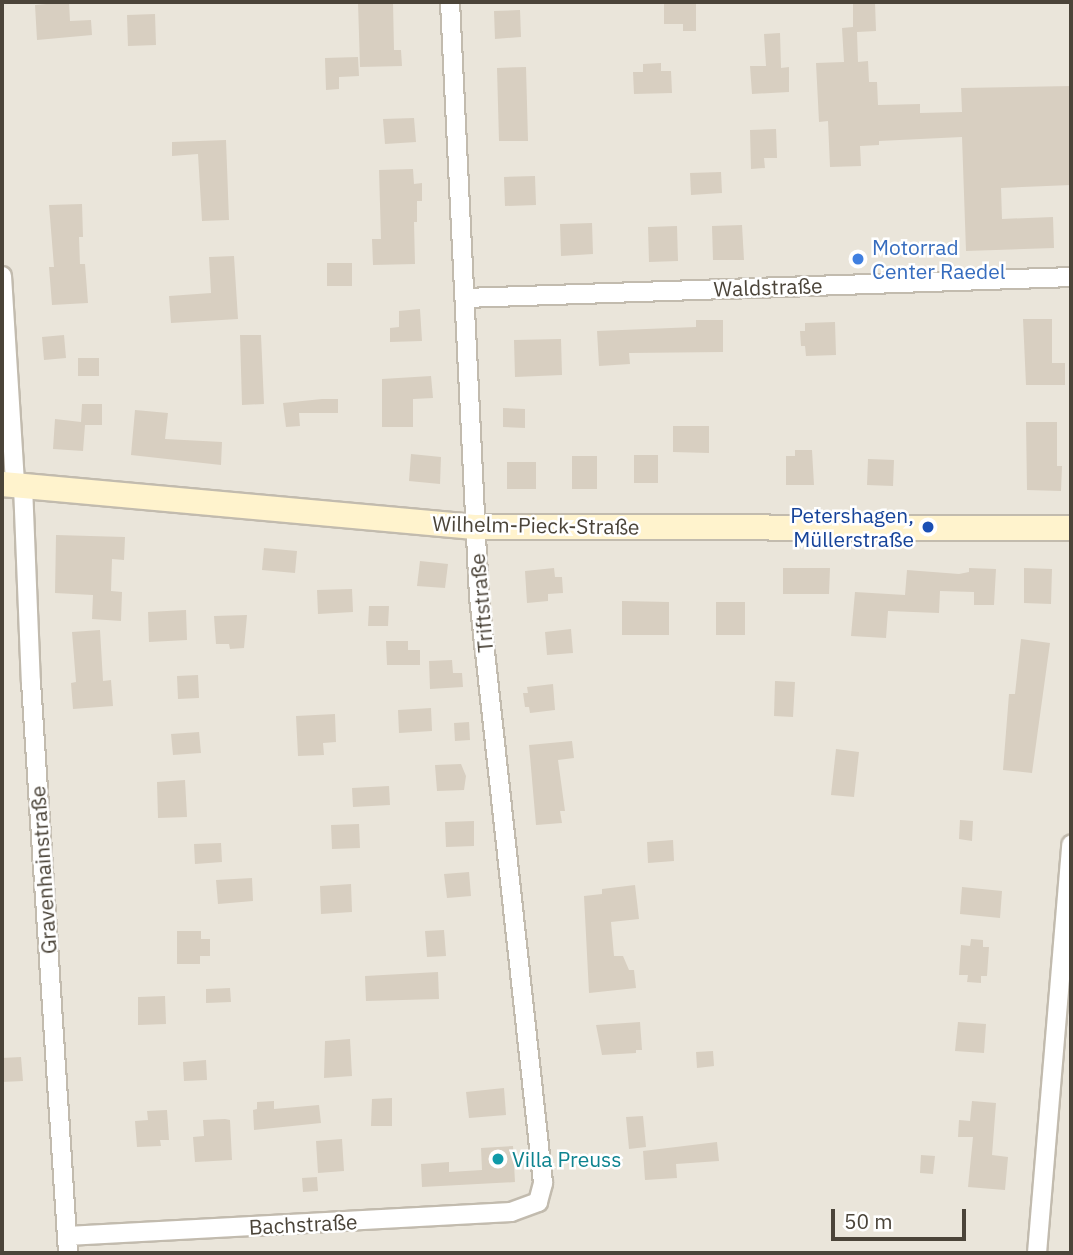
<!DOCTYPE html>
<html>
<head>
<meta charset="utf-8">
<style>
  body { margin:0 }
  #map { position:relative; width:1073px; height:1255px; overflow:hidden; background:#f6f3ec; font-family:"IBM Plex Sans",sans-serif }
  div>[style] { position:absolute }
  .residential>* { inset:0; background:#eae5da }
  .building>* { inset:0; background:#d8cfc1 }
  .roads { filter:drop-shadow(2px 0 #c2bbae) drop-shadow(-2px 0 #c2bbae) drop-shadow(0 2px #c2bbae) drop-shadow(0 -2px #c2bbae) }
  .street>* { height:18px; margin:-9px; padding:0 9px; transform-origin:9px; border-radius:9px; background:#fff }
  .secondary>* { height:24px; margin:-12px; padding:0 12px; transform-origin:12px; border-radius:12px; background:#fff3cd }
  .dots>* { width:19px; height:19px; translate:-50% -50%; box-sizing:border-box; border:4px solid #fff; border-radius:50% }
  span { translate:-50% -50%; white-space:nowrap; text-align:center; line-height:1.15; -webkit-text-stroke:5px #fff; paint-order:stroke }
  .shop-label { font-size:21px; color:#366cbe }
  .left { translate:0 -50%; text-align:left }
  .street-label { font-size:21px; color:#4b4439 }
  .transit-label { font-size:21px; color:#164399 }
  .right { translate:-100% -50%; text-align:right }
  .culture-label { font-size:21px; color:#0d838f }
  .frame { position:absolute; inset:0; border:4px solid #4b4439; pointer-events:none }
  .scale { position:absolute; left:831px; top:1209px; width:135px; height:32px; box-sizing:border-box; border:4px solid #4b4439; border-top:0; padding-left:9px; font-size:21px; line-height:24px; white-space:nowrap; color:#4b4439; -webkit-text-stroke:5px #fff; paint-order:stroke }
</style>
</head>
<body>
<div id="map">
  <div class="residential">
    <i style="clip-path:polygon(2px 2px,1071px 2px,1071px 1253px,2px 1253px)"></i>
  </div>
  <div class="building">
    <i style="clip-path:polygon(69px 2px,70px 21px,91px 20px,92px 35px,37px 40px,35px 5px)"></i>
    <i style="clip-path:polygon(358px 2px,393px 2px,394px 50px,401px 50px,402px 66px,360px 67px)"></i>
    <i style="clip-path:polygon(664px 2px,696px 2px,696px 31px,683px 31px,683px 24px,664px 24px)"></i>
    <i style="clip-path:polygon(853px 2px,875px 2px,876px 31px,857px 32px,858px 62px,868px 61px,869px 82px,877px 82px,878px 105px,920px 104px,920px 113px,962px 112px,961px 88px,1071px 86px,1071px 185px,1001px 188px,1002px 219px,1053px 217px,1054px 248px,966px 251px,962px 137px,879px 141px,879px 145px,860px 146px,861px 166px,830px 167px,828px 121px,819px 122px,816px 63px,844px 62px,842px 28px,853px 27px)"></i>
    <i style="clip-path:polygon(520px 10px,521px 37px,495px 39px,494px 11px)"></i>
    <i style="clip-path:polygon(155px 14px,156px 45px,128px 46px,127px 15px)"></i>
    <i style="clip-path:polygon(780px 33px,781px 68px,789px 67px,789px 92px,752px 94px,750px 66px,766px 66px,764px 34px)"></i>
    <i style="clip-path:polygon(358px 57px,359px 76px,339px 77px,339px 89px,326px 90px,325px 58px)"></i>
    <i style="clip-path:polygon(661px 63px,661px 71px,671px 71px,672px 93px,634px 94px,633px 72px,643px 72px,643px 64px)"></i>
    <i style="clip-path:polygon(526px 67px,528px 141px,499px 141px,497px 68px)"></i>
    <i style="clip-path:polygon(414px 118px,416px 142px,385px 144px,383px 119px)"></i>
    <i style="clip-path:polygon(776px 129px,777px 158px,764px 158px,765px 168px,751px 169px,750px 130px)"></i>
    <i style="clip-path:polygon(226px 140px,229px 220px,202px 221px,198px 154px,172px 156px,172px 142px)"></i>
    <i style="clip-path:polygon(413px 169px,414px 184px,422px 183px,422px 201px,417px 201px,417px 222px,414px 222px,415px 264px,373px 265px,372px 239px,381px 239px,379px 170px)"></i>
    <i style="clip-path:polygon(721px 172px,722px 193px,691px 195px,690px 173px)"></i>
    <i style="clip-path:polygon(535px 176px,536px 205px,505px 206px,504px 177px)"></i>
    <i style="clip-path:polygon(82px 204px,83px 237px,79px 237px,80px 264px,85px 264px,88px 303px,52px 305px,49px 267px,54px 267px,49px 205px)"></i>
    <i style="clip-path:polygon(592px 223px,593px 254px,561px 256px,560px 224px)"></i>
    <i style="clip-path:polygon(742px 225px,744px 260px,713px 260px,712px 226px)"></i>
    <i style="clip-path:polygon(677px 226px,678px 261px,649px 262px,648px 227px)"></i>
    <i style="clip-path:polygon(234px 256px,238px 319px,171px 323px,169px 296px,211px 293px,209px 257px)"></i>
    <i style="clip-path:polygon(327px 263px,352px 263px,352px 286px,327px 286px)"></i>
    <i style="clip-path:polygon(420px 309px,422px 341px,390px 342px,390px 328px,399px 327px,399px 311px)"></i>
    <i style="clip-path:polygon(1023px 319px,1052px 319px,1052px 363px,1065px 363px,1065px 385px,1026px 385px)"></i>
    <i style="clip-path:polygon(696px 320px,723px 320px,723px 352px,629px 353px,630px 364px,599px 366px,597px 331px,696px 327px)"></i>
    <i style="clip-path:polygon(835px 322px,836px 355px,806px 356px,805px 346px,801px 346px,800px 331px,805px 331px,805px 323px)"></i>
    <i style="clip-path:polygon(64px 335px,66px 358px,44px 360px,42px 337px)"></i>
    <i style="clip-path:polygon(240px 335px,261px 335px,264px 404px,242px 405px)"></i>
    <i style="clip-path:polygon(561px 339px,562px 375px,515px 377px,514px 340px)"></i>
    <i style="clip-path:polygon(78px 358px,99px 358px,99px 376px,78px 376px)"></i>
    <i style="clip-path:polygon(431px 376px,433px 398px,413px 399px,413px 427px,382px 427px,382px 379px)"></i>
    <i style="clip-path:polygon(322px 399px,338px 399px,338px 413px,299px 413px,300px 426px,286px 427px,283px 403px)"></i>
    <i style="clip-path:polygon(82px 404px,102px 404px,102px 425px,85px 425px,83px 451px,53px 449px,55px 419px,81px 422px)"></i>
    <i style="clip-path:polygon(503px 408px,525px 409px,525px 428px,503px 427px)"></i>
    <i style="clip-path:polygon(135px 410px,168px 413px,165px 439px,222px 442px,221px 465px,131px 455px)"></i>
    <i style="clip-path:polygon(1026px 422px,1057px 422px,1057px 466px,1062px 466px,1061px 491px,1027px 490px)"></i>
    <i style="clip-path:polygon(673px 426px,709px 426px,709px 453px,673px 452px)"></i>
    <i style="clip-path:polygon(795px 450px,812px 450px,814px 485px,786px 485px,786px 456px,795px 456px)"></i>
    <i style="clip-path:polygon(411px 454px,441px 457px,440px 484px,409px 481px)"></i>
    <i style="clip-path:polygon(634px 455px,658px 455px,658px 483px,634px 483px)"></i>
    <i style="clip-path:polygon(572px 456px,597px 456px,597px 489px,572px 489px)"></i>
    <i style="clip-path:polygon(868px 459px,894px 460px,893px 486px,867px 485px)"></i>
    <i style="clip-path:polygon(507px 462px,536px 462px,536px 489px,507px 489px)"></i>
    <i style="clip-path:polygon(56px 535px,125px 537px,124px 560px,112px 559px,111px 591px,122px 592px,121px 621px,92px 619px,93px 595px,55px 593px)"></i>
    <i style="clip-path:polygon(264px 548px,297px 551px,295px 573px,262px 570px)"></i>
    <i style="clip-path:polygon(420px 561px,448px 564px,445px 588px,417px 586px)"></i>
    <i style="clip-path:polygon(554px 568px,555px 577px,562px 577px,563px 593px,548px 594px,548px 601px,527px 603px,525px 571px)"></i>
    <i style="clip-path:polygon(783px 568px,830px 568px,829px 594px,783px 594px)"></i>
    <i style="clip-path:polygon(969px 568px,996px 569px,994px 605px,974px 605px,974px 592px,940px 591px,939px 613px,888px 611px,886px 638px,851px 636px,855px 592px,905px 595px,907px 570px,959px 574px,969px 572px)"></i>
    <i style="clip-path:polygon(1024px 568px,1052px 569px,1051px 604px,1024px 603px)"></i>
    <i style="clip-path:polygon(352px 589px,353px 612px,318px 614px,317px 590px)"></i>
    <i style="clip-path:polygon(622px 601px,669px 602px,669px 635px,622px 635px)"></i>
    <i style="clip-path:polygon(716px 602px,745px 602px,745px 635px,716px 635px)"></i>
    <i style="clip-path:polygon(369px 606px,389px 606px,388px 626px,368px 626px)"></i>
    <i style="clip-path:polygon(186px 610px,187px 640px,149px 642px,148px 612px)"></i>
    <i style="clip-path:polygon(247px 615px,244px 648px,230px 649px,229px 644px,216px 644px,214px 616px)"></i>
    <i style="clip-path:polygon(571px 629px,573px 653px,547px 655px,545px 632px)"></i>
    <i style="clip-path:polygon(100px 630px,103px 681px,111px 680px,113px 706px,73px 709px,71px 683px,76px 682px,72px 632px)"></i>
    <i style="clip-path:polygon(1021px 639px,1050px 643px,1032px 773px,1003px 770px,1009px 694px,1015px 694px)"></i>
    <i style="clip-path:polygon(386px 641px,408px 641px,408px 650px,420px 650px,420px 665px,387px 665px)"></i>
    <i style="clip-path:polygon(452px 660px,453px 673px,462px 673px,463px 687px,430px 689px,429px 661px)"></i>
    <i style="clip-path:polygon(198px 675px,199px 698px,178px 699px,177px 676px)"></i>
    <i style="clip-path:polygon(775px 681px,795px 682px,793px 717px,774px 716px)"></i>
    <i style="clip-path:polygon(553px 684px,555px 710px,530px 713px,529px 707px,525px 707px,523px 693px,528px 693px,527px 687px)"></i>
    <i style="clip-path:polygon(431px 708px,432px 731px,399px 733px,398px 710px)"></i>
    <i style="clip-path:polygon(335px 714px,336px 742px,323px 743px,324px 755px,298px 756px,296px 716px)"></i>
    <i style="clip-path:polygon(469px 722px,470px 740px,455px 741px,454px 723px)"></i>
    <i style="clip-path:polygon(199px 732px,201px 753px,173px 755px,171px 734px)"></i>
    <i style="clip-path:polygon(572px 741px,574px 758px,558px 760px,565px 811px,560px 811px,562px 823px,536px 825px,529px 745px)"></i>
    <i style="clip-path:polygon(836px 749px,859px 752px,854px 797px,831px 795px)"></i>
    <i style="clip-path:polygon(461px 764px,466px 776px,464px 790px,437px 791px,435px 765px)"></i>
    <i style="clip-path:polygon(185px 780px,187px 817px,158px 818px,157px 782px)"></i>
    <i style="clip-path:polygon(389px 786px,390px 805px,353px 807px,352px 788px)"></i>
    <i style="clip-path:polygon(960px 820px,973px 821px,972px 841px,959px 839px)"></i>
    <i style="clip-path:polygon(474px 821px,474px 846px,446px 847px,445px 822px)"></i>
    <i style="clip-path:polygon(359px 824px,360px 848px,332px 849px,331px 825px)"></i>
    <i style="clip-path:polygon(673px 840px,674px 861px,648px 863px,647px 842px)"></i>
    <i style="clip-path:polygon(221px 843px,222px 862px,195px 864px,194px 844px)"></i>
    <i style="clip-path:polygon(469px 872px,471px 896px,447px 898px,444px 874px)"></i>
    <i style="clip-path:polygon(252px 878px,253px 901px,218px 904px,216px 880px)"></i>
    <i style="clip-path:polygon(351px 884px,352px 912px,321px 914px,320px 886px)"></i>
    <i style="clip-path:polygon(635px 885px,639px 919px,611px 922px,614px 956px,623px 956px,629px 970px,634px 970px,636px 988px,589px 993px,584px 896px,602px 894px,602px 889px)"></i>
    <i style="clip-path:polygon(962px 887px,1002px 891px,1000px 918px,960px 914px)"></i>
    <i style="clip-path:polygon(444px 930px,446px 956px,427px 957px,425px 931px)"></i>
    <i style="clip-path:polygon(177px 931px,201px 931px,201px 939px,210px 939px,210px 956px,200px 956px,200px 964px,177px 964px)"></i>
    <i style="clip-path:polygon(971px 939px,983px 940px,983px 947px,989px 947px,987px 976px,981px 976px,981px 983px,967px 982px,968px 975px,959px 975px,961px 945px,970px 946px)"></i>
    <i style="clip-path:polygon(438px 972px,439px 999px,366px 1001px,365px 976px)"></i>
    <i style="clip-path:polygon(230px 988px,231px 1002px,206px 1003px,206px 989px)"></i>
    <i style="clip-path:polygon(165px 996px,166px 1024px,138px 1025px,138px 997px)"></i>
    <i style="clip-path:polygon(640px 1022px,642px 1050px,636px 1050px,636px 1053px,602px 1055px,596px 1025px)"></i>
    <i style="clip-path:polygon(958px 1022px,986px 1024px,984px 1053px,955px 1051px)"></i>
    <i style="clip-path:polygon(350px 1039px,352px 1076px,324px 1078px,325px 1041px)"></i>
    <i style="clip-path:polygon(713px 1051px,714px 1066px,697px 1068px,696px 1052px)"></i>
    <i style="clip-path:polygon(21px 1057px,23px 1081px,2px 1082px,2px 1058px)"></i>
    <i style="clip-path:polygon(206px 1060px,207px 1080px,184px 1081px,183px 1062px)"></i>
    <i style="clip-path:polygon(504px 1088px,506px 1115px,469px 1118px,466px 1092px)"></i>
    <i style="clip-path:polygon(392px 1098px,392px 1126px,371px 1126px,372px 1099px)"></i>
    <i style="clip-path:polygon(274px 1101px,274px 1109px,319px 1105px,321px 1123px,254px 1130px,253px 1110px,257px 1109px,257px 1102px)"></i>
    <i style="clip-path:polygon(972px 1101px,996px 1103px,992px 1155px,1008px 1157px,1005px 1190px,968px 1187px,973px 1137px,958px 1137px,959px 1120px,970px 1121px)"></i>
    <i style="clip-path:polygon(167px 1110px,169px 1140px,160px 1140px,161px 1146px,137px 1147px,135px 1121px,148px 1120px,147px 1111px)"></i>
    <i style="clip-path:polygon(643px 1116px,646px 1147px,629px 1149px,626px 1117px)"></i>
    <i style="clip-path:polygon(225px 1119px,230px 1120px,232px 1160px,195px 1162px,193px 1137px,204px 1136px,203px 1120px)"></i>
    <i style="clip-path:polygon(342px 1139px,344px 1171px,318px 1173px,316px 1141px)"></i>
    <i style="clip-path:polygon(717px 1142px,719px 1161px,676px 1164px,677px 1178px,645px 1180px,643px 1151px)"></i>
    <i style="clip-path:polygon(513px 1146px,515px 1182px,422px 1187px,421px 1164px,449px 1162px,449px 1172px,482px 1170px,481px 1148px)"></i>
    <i style="clip-path:polygon(921px 1155px,935px 1156px,933px 1174px,920px 1173px)"></i>
    <i style="clip-path:polygon(317px 1177px,318px 1191px,303px 1192px,302px 1178px)"></i>
  </div>
  <div class="roads">
    <div class="street">
      <i style="left:2px;top:276px;width:209px;rotate:86.4deg"></i>
      <i style="left:465px;top:298px;width:606px;rotate:-1.98deg"></i>
      <i style="left:23px;top:486px;width:196px;rotate:87.7deg"></i>
      <i style="left:31px;top:682px;width:572px;rotate:86.29deg"></i>
      <i style="left:67px;top:1236px;width:445px;rotate:-3.1deg"></i>
      <i style="left:511px;top:1212px;width:29px;rotate:-20deg"></i>
      <i style="left:538px;top:1202px;width:20px;rotate:-75deg"></i>
      <i style="left:543px;top:1183px;width:589px;rotate:-96.23deg"></i>
      <i style="left:479px;top:597px;width:596px;rotate:-92.79deg"></i>
      <i style="left:1037px;top:1253px;width:410px;rotate:-85.2deg"></i>
    </div>
    <div class="secondary">
      <i style="left:2px;top:484px;width:476px;rotate:5.2deg"></i>
      <i style="left:476px;top:527px;width:595px;rotate:0.1deg"></i>
    </div>
  </div>
  <div class="dots">
    <i style="left:858px;top:259px;background:#3f7fe0"></i>
    <i style="left:928px;top:527px;background:#1a4fb4"></i>
    <i style="left:498px;top:1159px;background:#0f9aa8"></i>
  </div>
  <div class="shop-label">
    <span class="left" style="left:872px;top:259px">Motorrad<br>Center Raedel</span>
  </div>
  <div class="street-label">
    <span style="left:768px;top:287px;rotate:-2deg">Waldstraße</span>
    <span style="left:536px;top:525px;rotate:1deg">Wilhelm-Pieck-Straße</span>
    <span style="left:481px;top:603px;rotate:-95deg">Triftstraße</span>
    <span style="left:43px;top:870px;rotate:-94deg">Gravenhainstraße</span>
    <span style="left:303px;top:1224px;rotate:-3deg">Bachstraße</span>
  </div>
  <div class="transit-label">
    <span class="right" style="left:914px;top:527px">Petershagen,<br>Müllerstraße</span>
  </div>
  <div class="culture-label">
    <span class="left" style="left:512px;top:1159px">Villa Preuss</span>
  </div>
  <div class="frame"></div>
  <div class="scale">50 m</div>
</div>
</body>
</html>
